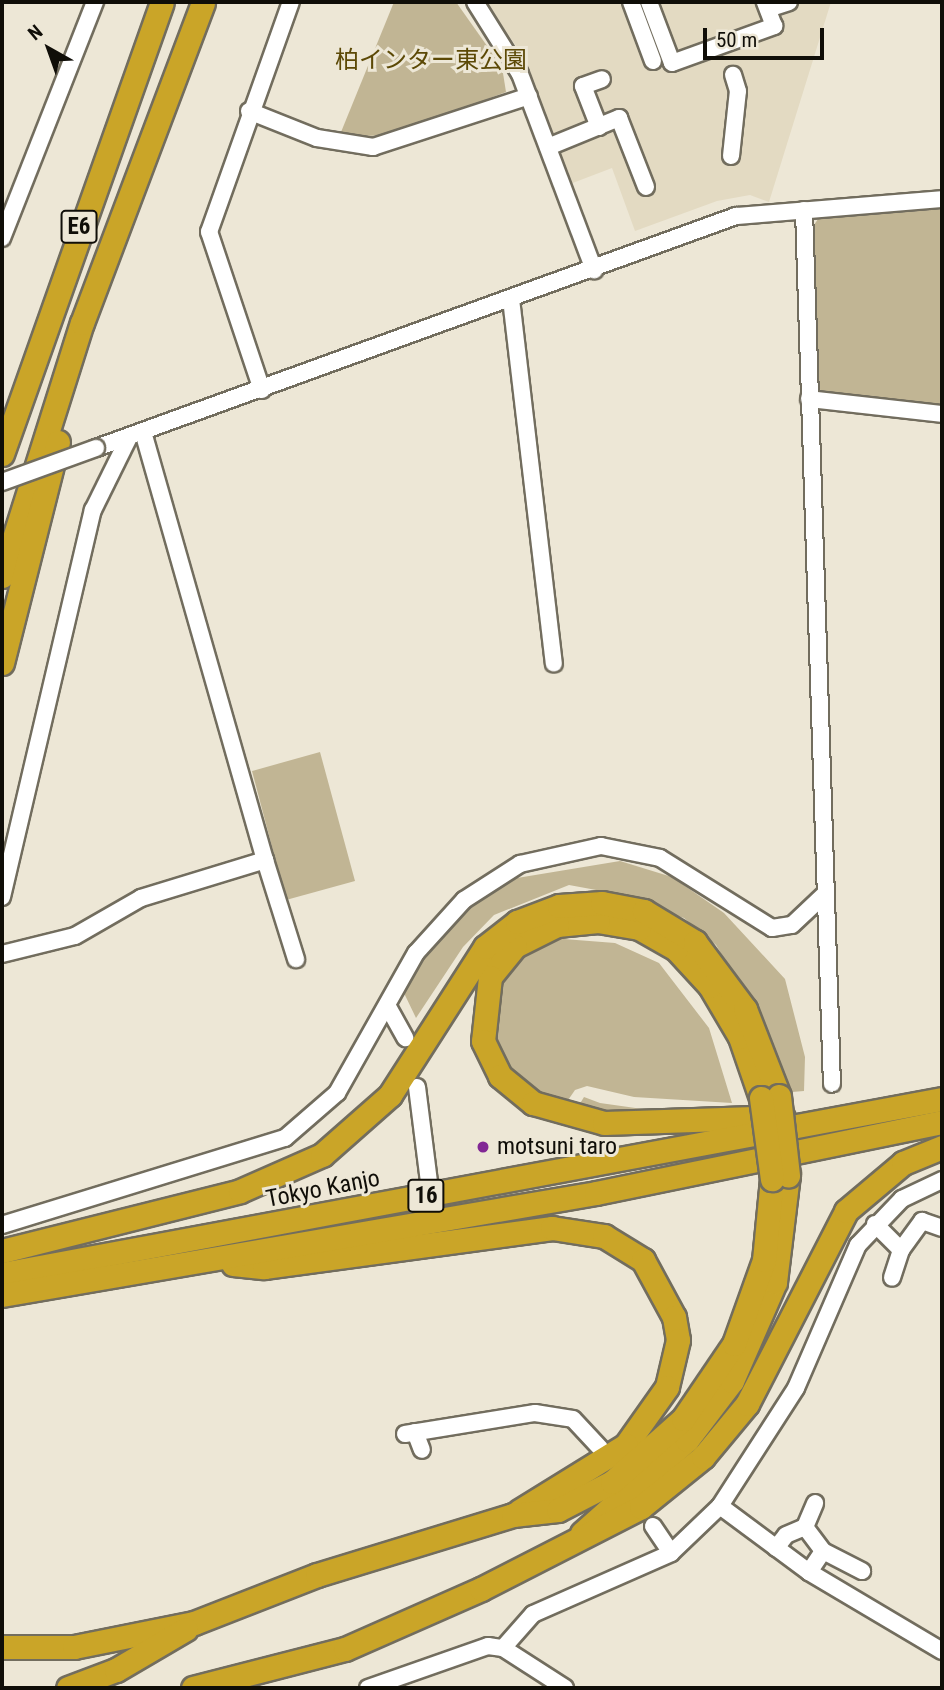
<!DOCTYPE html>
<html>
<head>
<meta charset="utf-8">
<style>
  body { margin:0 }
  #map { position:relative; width:944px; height:1690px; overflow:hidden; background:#ede7d6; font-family:"Roboto Condensed","Noto Sans JP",sans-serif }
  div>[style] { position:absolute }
  .built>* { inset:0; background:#e3dac2 }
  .green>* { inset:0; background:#c1b594 }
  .roads { filter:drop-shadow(2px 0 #726d5e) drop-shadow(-2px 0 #726d5e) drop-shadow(0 2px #726d5e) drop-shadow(0 -2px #726d5e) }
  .minor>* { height:16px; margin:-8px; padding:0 8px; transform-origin:8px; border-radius:8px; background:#fff }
  .highway>* { height:23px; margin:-11.5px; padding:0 11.5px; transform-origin:11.5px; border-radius:11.5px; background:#caa528 }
  .bridges { filter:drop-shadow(2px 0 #726d5e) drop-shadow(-2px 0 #726d5e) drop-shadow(0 2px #726d5e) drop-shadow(0 -2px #726d5e) }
  .minor-bridge>* { height:16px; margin:-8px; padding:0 8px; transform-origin:8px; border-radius:8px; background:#fff }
  .highway-bridge>* { height:23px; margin:-11.5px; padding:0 11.5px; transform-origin:11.5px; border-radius:11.5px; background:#caa528 }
  .dots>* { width:19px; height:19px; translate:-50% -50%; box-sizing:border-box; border:4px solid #ede7d6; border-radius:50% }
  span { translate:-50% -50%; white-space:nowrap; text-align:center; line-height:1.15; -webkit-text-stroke:6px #ede7d6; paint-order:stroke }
  .shield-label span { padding:2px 5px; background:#ede7d6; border:2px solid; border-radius:5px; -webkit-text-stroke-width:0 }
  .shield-label { font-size:23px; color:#100e08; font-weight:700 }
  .park-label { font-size:24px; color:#5c4906 }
  .poi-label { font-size:24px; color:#100e08 }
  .left { translate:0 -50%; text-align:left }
  .street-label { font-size:24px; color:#100e08 }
  .frame { position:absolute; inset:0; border:4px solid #100e08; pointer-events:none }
  .north { position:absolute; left:14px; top:14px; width:70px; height:70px; -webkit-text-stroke:5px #ede7d6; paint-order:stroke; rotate:320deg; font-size:19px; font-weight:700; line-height:28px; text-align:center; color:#100e08 }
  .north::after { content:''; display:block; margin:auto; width:24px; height:32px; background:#100e08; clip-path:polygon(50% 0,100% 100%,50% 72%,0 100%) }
  .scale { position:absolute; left:703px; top:28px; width:121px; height:32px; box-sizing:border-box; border:4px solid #100e08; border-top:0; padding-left:9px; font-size:21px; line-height:24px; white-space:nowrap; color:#100e08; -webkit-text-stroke:5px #ede7d6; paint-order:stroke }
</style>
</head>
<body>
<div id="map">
  <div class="built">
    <i style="clip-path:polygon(486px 2px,831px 2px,769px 202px,750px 195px,717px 201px,635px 231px,612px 168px,570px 184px,516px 46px)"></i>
  </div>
  <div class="green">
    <i style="clip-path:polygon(394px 2px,456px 2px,502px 67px,506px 92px,391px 135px,339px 137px)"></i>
    <i style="clip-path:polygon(942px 209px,942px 405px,824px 393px,818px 388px,814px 225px,818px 219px)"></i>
    <i style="clip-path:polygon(320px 752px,355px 881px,286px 900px,252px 771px)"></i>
    <i style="clip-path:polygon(620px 861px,672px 877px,724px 913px,785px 979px,805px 1057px,804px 1091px,792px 1092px,762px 1023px,716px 945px,684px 918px,607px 892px,569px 885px,494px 915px,463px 947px,416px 1018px,403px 991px,431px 944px,467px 908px,517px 878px)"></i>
    <i style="clip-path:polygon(551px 938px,615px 943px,659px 963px,709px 1028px,732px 1103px,634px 1097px,587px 1086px,575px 1090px,564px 1106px,534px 1094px,510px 1073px,494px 1052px,495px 985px,518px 955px)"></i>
    <i style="clip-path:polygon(584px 1097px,600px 1103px,685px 1115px,576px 1110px)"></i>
  </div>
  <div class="roads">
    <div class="minor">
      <i style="left:475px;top:2px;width:85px;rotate:58deg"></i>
      <i style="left:520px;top:74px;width:210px;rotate:69.3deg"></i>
      <i style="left:631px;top:2px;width:63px;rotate:69.6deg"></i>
      <i style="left:649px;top:2px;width:65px;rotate:69.3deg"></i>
      <i style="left:672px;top:63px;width:109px;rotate:-19.9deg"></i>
      <i style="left:774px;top:26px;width:26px;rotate:-111deg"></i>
      <i style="left:768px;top:9px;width:22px;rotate:-18deg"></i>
      <i style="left:249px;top:111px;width:73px;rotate:21.7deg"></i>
      <i style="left:317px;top:138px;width:57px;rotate:9.1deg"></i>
      <i style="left:373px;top:147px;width:164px;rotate:-18.1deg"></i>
      <i style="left:599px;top:127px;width:44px;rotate:-111.3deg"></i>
      <i style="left:583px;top:86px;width:20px;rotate:-20deg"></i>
      <i style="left:548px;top:147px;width:77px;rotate:-22.2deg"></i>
      <i style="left:619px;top:118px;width:74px;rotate:68.6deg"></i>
      <i style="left:731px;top:156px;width:65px;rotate:-83.9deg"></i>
      <i style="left:738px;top:91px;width:17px;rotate:-107deg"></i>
      <i style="left:804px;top:210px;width:874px;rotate:88.17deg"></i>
      <i style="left:2px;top:238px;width:254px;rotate:-68.5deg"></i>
      <i style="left:511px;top:299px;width:367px;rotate:83.3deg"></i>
      <i style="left:262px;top:390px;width:167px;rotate:-108.5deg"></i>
      <i style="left:209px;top:232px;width:244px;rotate:-70.4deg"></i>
      <i style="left:809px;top:399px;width:134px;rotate:6.4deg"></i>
      <i style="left:96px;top:448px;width:681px;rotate:-19.93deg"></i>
      <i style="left:736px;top:216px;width:207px;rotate:-4.7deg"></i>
      <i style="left:265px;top:860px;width:104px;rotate:72.6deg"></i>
      <i style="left:2px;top:897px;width:398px;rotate:-76.8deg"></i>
      <i style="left:93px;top:510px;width:81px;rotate:-63.7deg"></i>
      <i style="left:2px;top:954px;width:75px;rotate:-13.9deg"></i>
      <i style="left:75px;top:936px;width:76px;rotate:-29.9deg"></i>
      <i style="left:141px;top:898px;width:130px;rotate:-17deg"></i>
      <i style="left:265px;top:860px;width:445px;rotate:-105.9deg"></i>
      <i style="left:387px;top:1005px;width:38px;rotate:61deg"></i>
      <i style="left:417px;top:1087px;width:135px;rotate:82.8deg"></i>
      <i style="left:875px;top:1224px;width:37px;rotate:45deg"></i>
      <i style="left:901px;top:1250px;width:29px;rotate:108deg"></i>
      <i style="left:2px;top:1225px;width:296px;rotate:-17.1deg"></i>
      <i style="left:285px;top:1138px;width:69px;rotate:-40.9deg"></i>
      <i style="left:337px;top:1093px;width:161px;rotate:-60.6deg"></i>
      <i style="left:416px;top:953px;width:72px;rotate:-47.8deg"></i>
      <i style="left:464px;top:900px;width:67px;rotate:-32.7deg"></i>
      <i style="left:520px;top:864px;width:83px;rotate:-12.5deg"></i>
      <i style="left:601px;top:846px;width:60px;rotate:11.5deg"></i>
      <i style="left:660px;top:858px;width:132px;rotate:32deg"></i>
      <i style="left:772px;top:928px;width:20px;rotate:-9deg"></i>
      <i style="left:792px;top:925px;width:45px;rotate:-43.2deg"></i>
      <i style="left:901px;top:1250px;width:36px;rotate:-54deg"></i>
      <i style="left:922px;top:1221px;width:21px;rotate:19deg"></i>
      <i style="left:415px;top:1432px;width:19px;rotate:69deg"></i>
      <i style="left:405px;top:1434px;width:132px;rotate:-9.2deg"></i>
      <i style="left:535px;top:1413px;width:38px;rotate:9deg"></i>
      <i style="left:573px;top:1419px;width:40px;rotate:47deg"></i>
      <i style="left:720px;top:1506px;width:111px;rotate:36.6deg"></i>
      <i style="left:809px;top:1572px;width:155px;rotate:30.7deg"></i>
      <i style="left:653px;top:1526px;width:32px;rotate:56deg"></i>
      <i style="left:805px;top:1527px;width:26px;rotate:-67deg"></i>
      <i style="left:776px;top:1548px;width:16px;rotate:-52deg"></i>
      <i style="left:786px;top:1535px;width:21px;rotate:-23deg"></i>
      <i style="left:805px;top:1527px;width:30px;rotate:53deg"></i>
      <i style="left:809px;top:1572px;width:25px;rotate:-56deg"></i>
      <i style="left:823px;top:1551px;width:44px;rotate:27.1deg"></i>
      <i style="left:503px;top:1648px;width:45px;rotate:-48.6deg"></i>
      <i style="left:533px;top:1614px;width:151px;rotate:-23.8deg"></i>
      <i style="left:671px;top:1553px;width:68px;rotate:-43.8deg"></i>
      <i style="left:720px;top:1506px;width:140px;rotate:-57.2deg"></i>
      <i style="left:796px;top:1388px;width:156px;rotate:-66.6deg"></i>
      <i style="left:858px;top:1245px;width:64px;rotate:-46.3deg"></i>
      <i style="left:902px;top:1199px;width:44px;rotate:-25.4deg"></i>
      <i style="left:368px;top:1688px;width:127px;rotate:-19.3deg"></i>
      <i style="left:488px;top:1646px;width:15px;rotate:8deg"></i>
      <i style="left:503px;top:1648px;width:74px;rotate:32.8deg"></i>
    </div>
    <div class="highway">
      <i style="left:2px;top:454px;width:479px;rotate:-70.5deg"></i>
      <i style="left:2px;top:576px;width:265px;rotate:-72.5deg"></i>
      <i style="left:82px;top:323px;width:343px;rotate:-69.3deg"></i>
      <i style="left:2px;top:663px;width:228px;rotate:-75.8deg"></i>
      <i style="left:761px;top:1098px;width:65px;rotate:-109deg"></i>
      <i style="left:740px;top:1037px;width:59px;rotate:-120.5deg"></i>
      <i style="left:710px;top:986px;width:50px;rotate:-132.6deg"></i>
      <i style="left:676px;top:949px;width:43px;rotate:-150.4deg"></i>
      <i style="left:639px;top:928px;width:42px;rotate:-170.3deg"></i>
      <i style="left:598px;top:921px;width:41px;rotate:174.4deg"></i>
      <i style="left:557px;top:925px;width:47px;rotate:153.4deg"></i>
      <i style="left:515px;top:946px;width:40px;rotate:129deg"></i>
      <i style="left:490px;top:977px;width:64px;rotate:96.2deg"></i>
      <i style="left:483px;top:1041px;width:39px;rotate:64deg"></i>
      <i style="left:500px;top:1076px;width:43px;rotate:39.3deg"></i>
      <i style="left:533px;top:1103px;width:74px;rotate:15.7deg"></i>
      <i style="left:604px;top:1123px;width:179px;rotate:-1.9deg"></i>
      <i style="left:2px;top:1251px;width:245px;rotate:-14.1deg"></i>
      <i style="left:240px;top:1191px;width:90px;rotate:-23.7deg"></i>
      <i style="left:322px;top:1155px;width:91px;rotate:-41.4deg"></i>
      <i style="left:390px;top:1095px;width:176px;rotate:-57.3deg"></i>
      <i style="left:485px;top:947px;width:41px;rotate:-38deg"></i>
      <i style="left:517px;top:922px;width:45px;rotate:-20.9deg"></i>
      <i style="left:559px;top:906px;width:43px;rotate:-4deg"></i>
      <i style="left:602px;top:903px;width:43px;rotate:10.8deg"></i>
      <i style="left:644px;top:911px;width:60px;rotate:31.3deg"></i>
      <i style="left:695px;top:942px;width:84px;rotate:53.3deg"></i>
      <i style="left:745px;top:1009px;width:93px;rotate:68.7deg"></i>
      <i style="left:233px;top:1264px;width:31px;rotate:6deg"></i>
      <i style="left:264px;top:1267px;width:291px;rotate:-7.7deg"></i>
      <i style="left:552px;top:1228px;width:53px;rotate:8.7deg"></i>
      <i style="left:604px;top:1236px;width:46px;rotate:31.6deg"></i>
      <i style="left:643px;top:1260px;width:65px;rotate:61.5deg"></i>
      <i style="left:674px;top:1317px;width:23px;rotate:80deg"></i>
      <i style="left:678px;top:1340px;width:48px;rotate:103.2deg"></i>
      <i style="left:667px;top:1387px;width:71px;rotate:125.3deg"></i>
      <i style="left:626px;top:1445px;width:126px;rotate:148.3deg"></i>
      <i style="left:2px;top:1274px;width:956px;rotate:-10.55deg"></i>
      <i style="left:2px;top:1295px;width:603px;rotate:-9.74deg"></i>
      <i style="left:596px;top:1193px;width:353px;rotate:-11.6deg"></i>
      <i style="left:582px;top:1533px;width:140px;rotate:-41.5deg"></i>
      <i style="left:687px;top:1440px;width:74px;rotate:-52.7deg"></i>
      <i style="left:732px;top:1381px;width:108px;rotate:-66.5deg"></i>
      <i style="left:775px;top:1282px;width:108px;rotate:-83.1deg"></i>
      <i style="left:2px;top:1647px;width:72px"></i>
      <i style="left:74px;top:1647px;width:122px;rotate:-11.3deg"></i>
      <i style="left:194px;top:1623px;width:132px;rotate:-21.3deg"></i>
      <i style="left:317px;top:1575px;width:205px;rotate:-17deg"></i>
      <i style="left:513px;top:1515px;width:45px;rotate:-6.3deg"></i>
      <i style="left:558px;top:1510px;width:61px;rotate:-27.4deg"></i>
      <i style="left:612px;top:1482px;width:95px;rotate:-41.6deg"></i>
      <i style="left:683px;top:1419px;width:91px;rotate:-55.8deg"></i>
      <i style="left:734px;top:1344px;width:89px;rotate:-70.3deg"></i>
      <i style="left:764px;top:1260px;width:81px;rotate:-84.4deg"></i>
      <i style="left:68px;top:1688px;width:51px;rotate:-20.6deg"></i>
      <i style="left:116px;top:1670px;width:81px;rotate:-30.4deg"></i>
      <i style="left:193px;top:1688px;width:157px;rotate:-14.4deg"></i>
      <i style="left:345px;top:1649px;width:149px;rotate:-23.8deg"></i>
      <i style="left:481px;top:1589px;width:180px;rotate:-27.1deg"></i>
      <i style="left:641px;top:1507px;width:80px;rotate:-38.9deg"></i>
      <i style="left:703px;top:1457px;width:69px;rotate:-50.3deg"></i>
      <i style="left:747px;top:1404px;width:217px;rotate:-62.8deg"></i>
      <i style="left:846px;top:1211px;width:75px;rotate:-40.1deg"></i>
      <i style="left:903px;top:1163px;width:42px;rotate:-22.3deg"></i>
    </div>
  </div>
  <div class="bridges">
    <div class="minor-bridge">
      <i style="left:2px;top:482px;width:100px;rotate:-19.9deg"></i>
    </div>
    <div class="highway-bridge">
      <i style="left:779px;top:1096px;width:80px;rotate:83.5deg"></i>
      <i style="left:761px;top:1098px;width:82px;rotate:82.3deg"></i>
    </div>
  </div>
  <div class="dots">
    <i style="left:483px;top:1147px;background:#812794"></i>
  </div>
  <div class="shield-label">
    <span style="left:79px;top:227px">E6</span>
    <span style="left:426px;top:1196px">16</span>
  </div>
  <div class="park-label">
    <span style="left:431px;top:61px">柏インター東公園</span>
  </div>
  <div class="poi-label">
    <span class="left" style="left:497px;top:1147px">motsuni taro</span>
  </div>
  <div class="street-label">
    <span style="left:323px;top:1189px;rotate:-11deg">Tokyo Kanjo</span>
  </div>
  <div class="frame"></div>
  <div class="north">N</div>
  <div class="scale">50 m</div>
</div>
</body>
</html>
